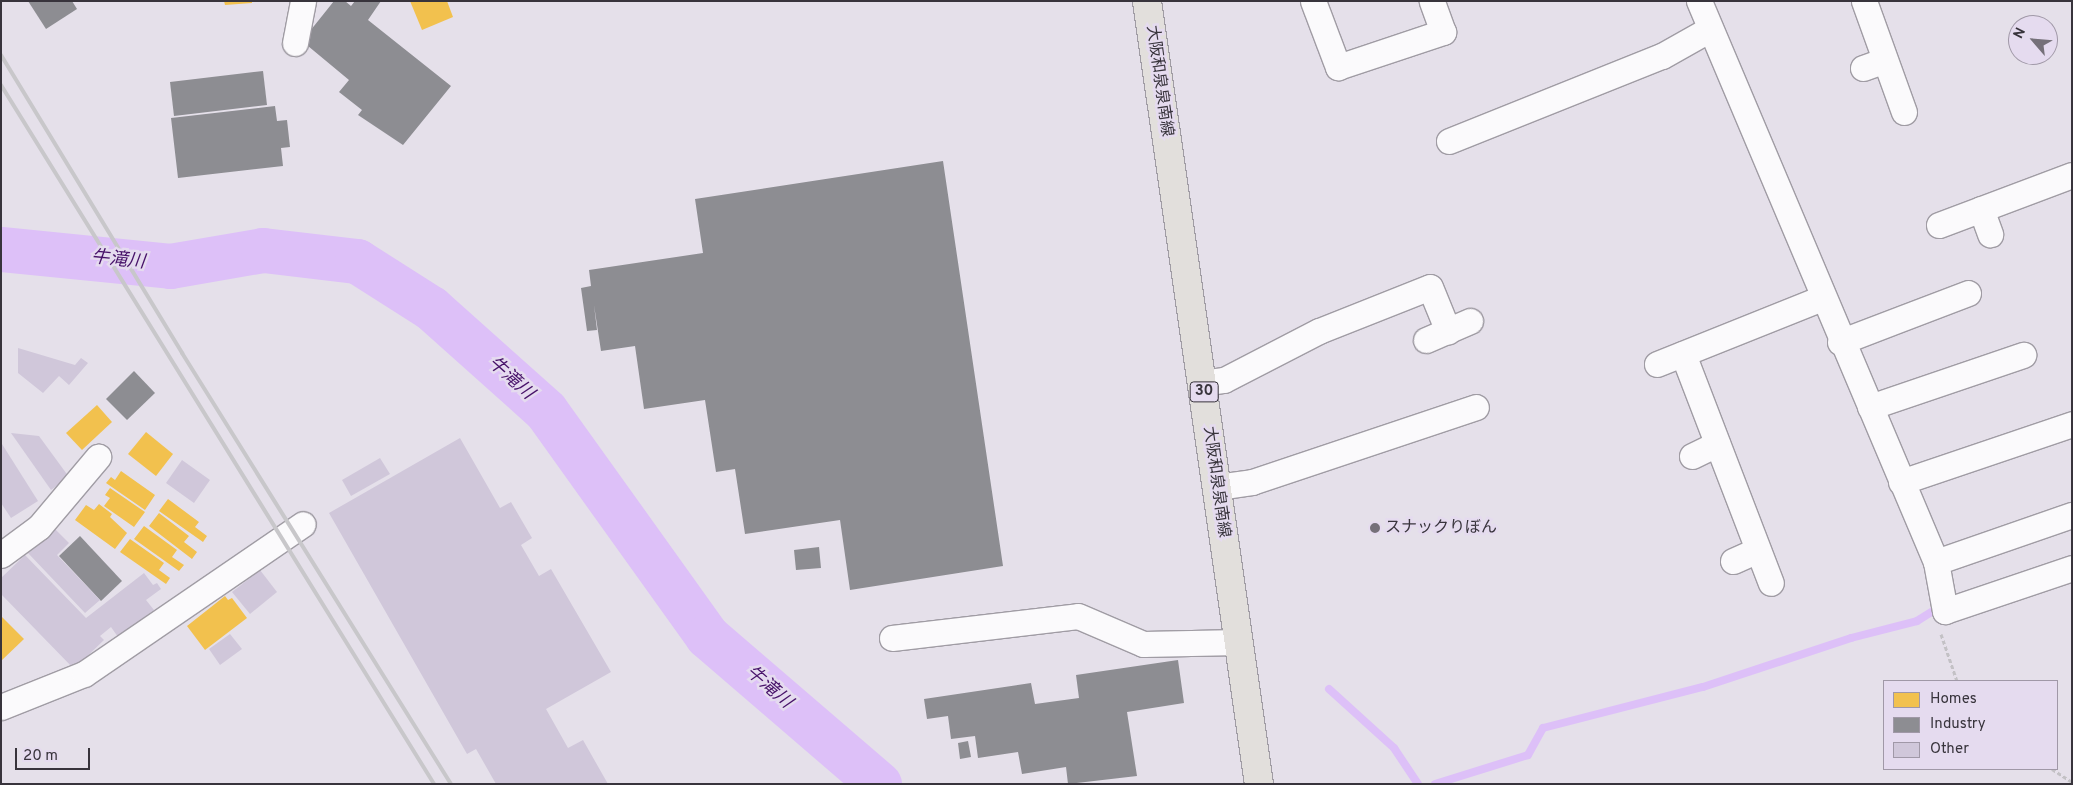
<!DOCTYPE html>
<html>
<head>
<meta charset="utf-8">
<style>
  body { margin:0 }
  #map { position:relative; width:2073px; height:785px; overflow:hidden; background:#e5e0ea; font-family:Overpass,"Noto Sans JP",sans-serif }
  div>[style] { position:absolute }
  .homes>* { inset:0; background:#f2c14e }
  .industry>* { inset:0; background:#8d8d92 }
  .stream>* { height:8px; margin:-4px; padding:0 4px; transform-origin:4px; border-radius:4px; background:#ddc0f8 }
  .river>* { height:45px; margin:-22.5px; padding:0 22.5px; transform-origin:22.5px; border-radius:22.5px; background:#ddc0f8 }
  .building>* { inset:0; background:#d0c7da }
  .path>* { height:3px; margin-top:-1.5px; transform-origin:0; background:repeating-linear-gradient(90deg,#c3c1c5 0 4px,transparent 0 6.5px) }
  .roads { filter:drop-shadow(1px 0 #a09ca4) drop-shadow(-1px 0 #a09ca4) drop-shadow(0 1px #a09ca4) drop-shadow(0 -1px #a09ca4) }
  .minor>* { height:25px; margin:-12.5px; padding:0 12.5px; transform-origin:12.5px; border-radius:12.5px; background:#fbfafc }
  .major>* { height:28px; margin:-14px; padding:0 14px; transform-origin:14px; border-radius:14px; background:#e2dfdc }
  .rail>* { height:4px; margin:-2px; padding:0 2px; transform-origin:2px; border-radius:2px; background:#c8c7ca }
  .dots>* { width:14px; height:14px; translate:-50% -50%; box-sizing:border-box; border:2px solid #e5dbef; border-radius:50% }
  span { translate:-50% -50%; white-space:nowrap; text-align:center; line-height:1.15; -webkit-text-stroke:5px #e5dbef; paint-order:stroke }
  .shield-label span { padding:1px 4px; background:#e5dbef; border:1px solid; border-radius:4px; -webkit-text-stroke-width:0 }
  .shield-label { font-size:15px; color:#38343c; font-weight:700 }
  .street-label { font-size:16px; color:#38343c }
  .poi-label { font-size:16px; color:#38343c }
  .left { translate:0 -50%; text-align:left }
  .water-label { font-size:18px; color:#471269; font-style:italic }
  .frame { position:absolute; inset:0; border:2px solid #38343c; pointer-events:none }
  .legend { position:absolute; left:1883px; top:680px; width:175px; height:90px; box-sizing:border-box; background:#e5dbef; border:1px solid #a098a7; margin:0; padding:6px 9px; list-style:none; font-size:15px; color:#38343c }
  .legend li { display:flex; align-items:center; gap:10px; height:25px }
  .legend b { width:25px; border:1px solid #a098a7 }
  .north { position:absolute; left:2008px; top:15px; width:50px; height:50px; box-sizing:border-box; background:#e5dbef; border:1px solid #a098a7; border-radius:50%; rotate:297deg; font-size:14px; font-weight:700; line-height:20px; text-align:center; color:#38343c }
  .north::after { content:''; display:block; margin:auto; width:18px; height:22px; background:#757079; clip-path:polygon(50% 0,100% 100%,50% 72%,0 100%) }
  .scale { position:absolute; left:15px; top:748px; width:75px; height:22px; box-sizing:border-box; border:2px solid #38343c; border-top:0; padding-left:6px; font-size:15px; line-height:18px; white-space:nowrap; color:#38343c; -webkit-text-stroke:4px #e5dbef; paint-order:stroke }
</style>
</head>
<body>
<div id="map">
  <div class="homes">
    <i style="clip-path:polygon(224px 1px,252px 1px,252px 3px,225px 5px)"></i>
    <i style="clip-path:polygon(410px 1px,447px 1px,453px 17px,422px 30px)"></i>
    <i style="clip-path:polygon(97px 405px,112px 422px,82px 450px,66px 433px)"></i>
    <i style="clip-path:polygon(146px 432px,173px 454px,156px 476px,128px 454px)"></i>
    <i style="clip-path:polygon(121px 471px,155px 495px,145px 510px,106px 483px,111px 477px,115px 480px)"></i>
    <i style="clip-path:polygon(110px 488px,145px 512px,134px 527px,104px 506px,110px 498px,105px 495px)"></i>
    <i style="clip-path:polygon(168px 499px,199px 522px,195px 527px,207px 536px,203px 542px,159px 511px)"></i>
    <i style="clip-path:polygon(99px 504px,112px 514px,110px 517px,127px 533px,115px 549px,75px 520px,86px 505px,94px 510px)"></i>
    <i style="clip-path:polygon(159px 513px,189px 536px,184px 542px,197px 552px,192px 559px,149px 526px)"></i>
    <i style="clip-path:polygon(144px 526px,177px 550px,172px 557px,184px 565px,179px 571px,134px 539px)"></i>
    <i style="clip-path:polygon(130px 539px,164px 563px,159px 570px,170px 578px,166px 584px,120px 552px)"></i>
    <i style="clip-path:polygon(225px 596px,228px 600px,232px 598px,247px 618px,205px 650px,187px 626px)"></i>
    <i style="clip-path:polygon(1px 616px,24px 639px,1px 661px)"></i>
  </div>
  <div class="industry">
    <i style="clip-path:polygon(28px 1px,72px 1px,77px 9px,46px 29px)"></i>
    <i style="clip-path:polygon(334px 1px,345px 1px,351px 6px,355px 1px,381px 1px,368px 20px,451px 86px,403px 145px,358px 115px,362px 110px,339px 92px,349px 80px,302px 41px)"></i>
    <i style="clip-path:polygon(263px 71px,267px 105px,174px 116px,170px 82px)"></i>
    <i style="clip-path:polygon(275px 106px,277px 121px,287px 120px,290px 147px,281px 148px,283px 166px,178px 178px,171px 118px)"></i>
    <i style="clip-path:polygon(943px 161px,1003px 566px,850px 590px,840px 520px,745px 534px,735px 469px,716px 472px,705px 400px,644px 409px,635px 346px,601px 351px,594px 305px,597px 330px,587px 331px,581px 288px,591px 286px,589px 270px,703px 253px,695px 199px)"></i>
    <i style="clip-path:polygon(134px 371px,155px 393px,127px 420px,106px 399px)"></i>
    <i style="clip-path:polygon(80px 536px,122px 581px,101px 601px,59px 556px)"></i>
    <i style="clip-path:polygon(819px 547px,821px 568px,796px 570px,794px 550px)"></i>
    <i style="clip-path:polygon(1178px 660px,1184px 703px,1127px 712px,1137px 776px,1068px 784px,1066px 767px,1022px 774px,1018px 752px,978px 758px,975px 736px,951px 739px,948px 716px,927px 719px,924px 699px,1031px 683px,1035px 704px,1079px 698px,1076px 675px)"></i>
    <i style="clip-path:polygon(968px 741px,971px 757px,960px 759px,958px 743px)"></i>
  </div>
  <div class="stream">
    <i style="left:1329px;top:689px;width:88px;rotate:42.2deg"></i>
    <i style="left:1394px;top:748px;width:43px;rotate:56.3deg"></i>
    <i style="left:1435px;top:784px;width:97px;rotate:-17.3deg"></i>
    <i style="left:1528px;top:755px;width:31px;rotate:-61deg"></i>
    <i style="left:1543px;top:728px;width:165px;rotate:-14.4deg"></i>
    <i style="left:1703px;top:687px;width:156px;rotate:-18.3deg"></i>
    <i style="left:1851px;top:638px;width:68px;rotate:-14.4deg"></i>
    <i style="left:1917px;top:621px;width:28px;rotate:-32deg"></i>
  </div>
  <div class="river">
    <i style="left:1px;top:249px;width:170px;rotate:5.7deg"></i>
    <i style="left:170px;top:266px;width:94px;rotate:-9.8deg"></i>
    <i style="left:263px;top:250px;width:95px;rotate:6.7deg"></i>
    <i style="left:357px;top:261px;width:88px;rotate:32.4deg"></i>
    <i style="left:431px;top:308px;width:154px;rotate:41.8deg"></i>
    <i style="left:546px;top:411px;width:277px;rotate:54.4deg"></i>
    <i style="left:707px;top:636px;width:227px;rotate:40.7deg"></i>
  </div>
  <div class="building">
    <i style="clip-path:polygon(18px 348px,75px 365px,81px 358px,88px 363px,69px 385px,59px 376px,43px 393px,18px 373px)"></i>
    <i style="clip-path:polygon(11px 433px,39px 436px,69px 477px,51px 490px)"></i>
    <i style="clip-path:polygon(460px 438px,500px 508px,511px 502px,532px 538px,521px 545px,539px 576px,551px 569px,611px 672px,546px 709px,568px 748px,583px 740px,608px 784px,496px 784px,476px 749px,467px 754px,329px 513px)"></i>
    <i style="clip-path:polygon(2px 444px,38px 501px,11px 518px,1px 503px)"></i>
    <i style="clip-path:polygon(380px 458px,390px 474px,351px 496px,342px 480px)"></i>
    <i style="clip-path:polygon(182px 460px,210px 480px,194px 503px,166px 483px)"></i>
    <i style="clip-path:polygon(54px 528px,69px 543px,57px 555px,100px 600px,85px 613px,28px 553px)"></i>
    <i style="clip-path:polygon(25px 555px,86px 618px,144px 573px,153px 585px,157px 583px,161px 589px,146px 600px,154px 610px,118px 637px,111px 627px,100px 636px,104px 640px,74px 669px,1px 594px,1px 578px)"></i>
    <i style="clip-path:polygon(260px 570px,277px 592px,250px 614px,232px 592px)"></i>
    <i style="clip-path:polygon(230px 634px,242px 649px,220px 665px,209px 649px)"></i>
  </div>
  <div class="path">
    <i style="left:1941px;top:634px;width:50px;rotate:71.2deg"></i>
    <i style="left:2052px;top:769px;width:24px;rotate:33deg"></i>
  </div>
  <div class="roads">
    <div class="minor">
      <i style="left:1313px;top:1px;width:71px;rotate:69.3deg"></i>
      <i style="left:1338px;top:67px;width:111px;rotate:-18.4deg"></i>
      <i style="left:1443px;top:32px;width:33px;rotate:-110deg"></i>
      <i style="left:1699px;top:1px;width:609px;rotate:67.1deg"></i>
      <i style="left:1936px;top:562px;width:50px;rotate:79.6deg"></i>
      <i style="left:1945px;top:611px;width:134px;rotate:-18.7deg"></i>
      <i style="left:1864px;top:1px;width:118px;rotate:70.2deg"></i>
      <i style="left:295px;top:43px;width:43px;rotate:-79.2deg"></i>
      <i style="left:1863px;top:68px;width:23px;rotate:-20deg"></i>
      <i style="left:1449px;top:141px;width:229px;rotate:-21.8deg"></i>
      <i style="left:1662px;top:56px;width:55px;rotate:-29.4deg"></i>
      <i style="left:1981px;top:209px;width:27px;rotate:70deg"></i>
      <i style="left:1939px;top:225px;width:142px;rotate:-20.6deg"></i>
      <i style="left:1426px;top:340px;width:48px;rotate:-23.4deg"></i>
      <i style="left:1840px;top:342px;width:137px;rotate:-20.9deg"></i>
      <i style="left:1683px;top:354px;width:245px;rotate:69deg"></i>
      <i style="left:1657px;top:364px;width:178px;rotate:-21.8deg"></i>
      <i style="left:1202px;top:383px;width:22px;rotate:-8deg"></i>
      <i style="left:1224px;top:380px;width:107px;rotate:-27.3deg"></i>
      <i style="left:1319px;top:331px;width:119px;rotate:-21.6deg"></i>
      <i style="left:1430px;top:287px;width:48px;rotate:67.8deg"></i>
      <i style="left:1870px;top:407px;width:162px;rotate:-18.8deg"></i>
      <i style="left:1692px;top:456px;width:28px;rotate:-26deg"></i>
      <i style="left:1901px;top:482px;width:181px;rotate:-18.7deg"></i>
      <i style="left:1217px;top:487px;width:35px;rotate:-8deg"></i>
      <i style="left:1252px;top:482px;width:236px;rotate:-18.5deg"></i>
      <i style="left:1px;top:555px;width:47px;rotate:-36.4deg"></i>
      <i style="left:39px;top:527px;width:92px;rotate:-49.9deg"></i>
      <i style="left:1733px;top:561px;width:27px;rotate:-24deg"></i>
      <i style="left:1936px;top:562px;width:144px;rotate:-19.1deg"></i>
      <i style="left:892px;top:638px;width:187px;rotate:-6.7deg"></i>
      <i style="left:1078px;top:616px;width:71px;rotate:23.3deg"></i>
      <i style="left:1143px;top:644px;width:96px;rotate:-1.2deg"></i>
      <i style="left:1px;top:707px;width:89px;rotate:-21.7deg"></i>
      <i style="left:84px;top:674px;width:265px;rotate:-34.4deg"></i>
    </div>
    <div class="major">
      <i style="left:1147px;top:1px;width:791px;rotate:81.86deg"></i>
    </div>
  </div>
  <div class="rail">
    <i style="left:1px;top:55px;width:349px;rotate:58.7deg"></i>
    <i style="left:182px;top:353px;width:508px;rotate:58.03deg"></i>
    <i style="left:1px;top:85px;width:822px;rotate:58.22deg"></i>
  </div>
  <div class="dots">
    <i style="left:1375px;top:528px;background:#757079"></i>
  </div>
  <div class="shield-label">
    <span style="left:1204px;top:392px">30</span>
  </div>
  <div class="street-label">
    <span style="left:1159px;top:81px;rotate:82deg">大阪和泉泉南線</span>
    <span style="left:1216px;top:482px;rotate:82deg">大阪和泉泉南線</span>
  </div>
  <div class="poi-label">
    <span class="left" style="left:1385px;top:528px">スナックりぼん</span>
  </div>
  <div class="water-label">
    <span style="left:118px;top:261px;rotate:6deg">牛滝川</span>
    <span style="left:510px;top:379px;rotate:42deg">牛滝川</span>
    <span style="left:768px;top:688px;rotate:41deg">牛滝川</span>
  </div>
  <div class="frame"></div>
  <ul class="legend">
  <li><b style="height:14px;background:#f2c14e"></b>Homes</li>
  <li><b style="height:14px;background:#8d8d92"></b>Industry</li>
  <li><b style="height:14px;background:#d0c7da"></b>Other</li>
  </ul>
  <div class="north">N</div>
  <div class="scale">20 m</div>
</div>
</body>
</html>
